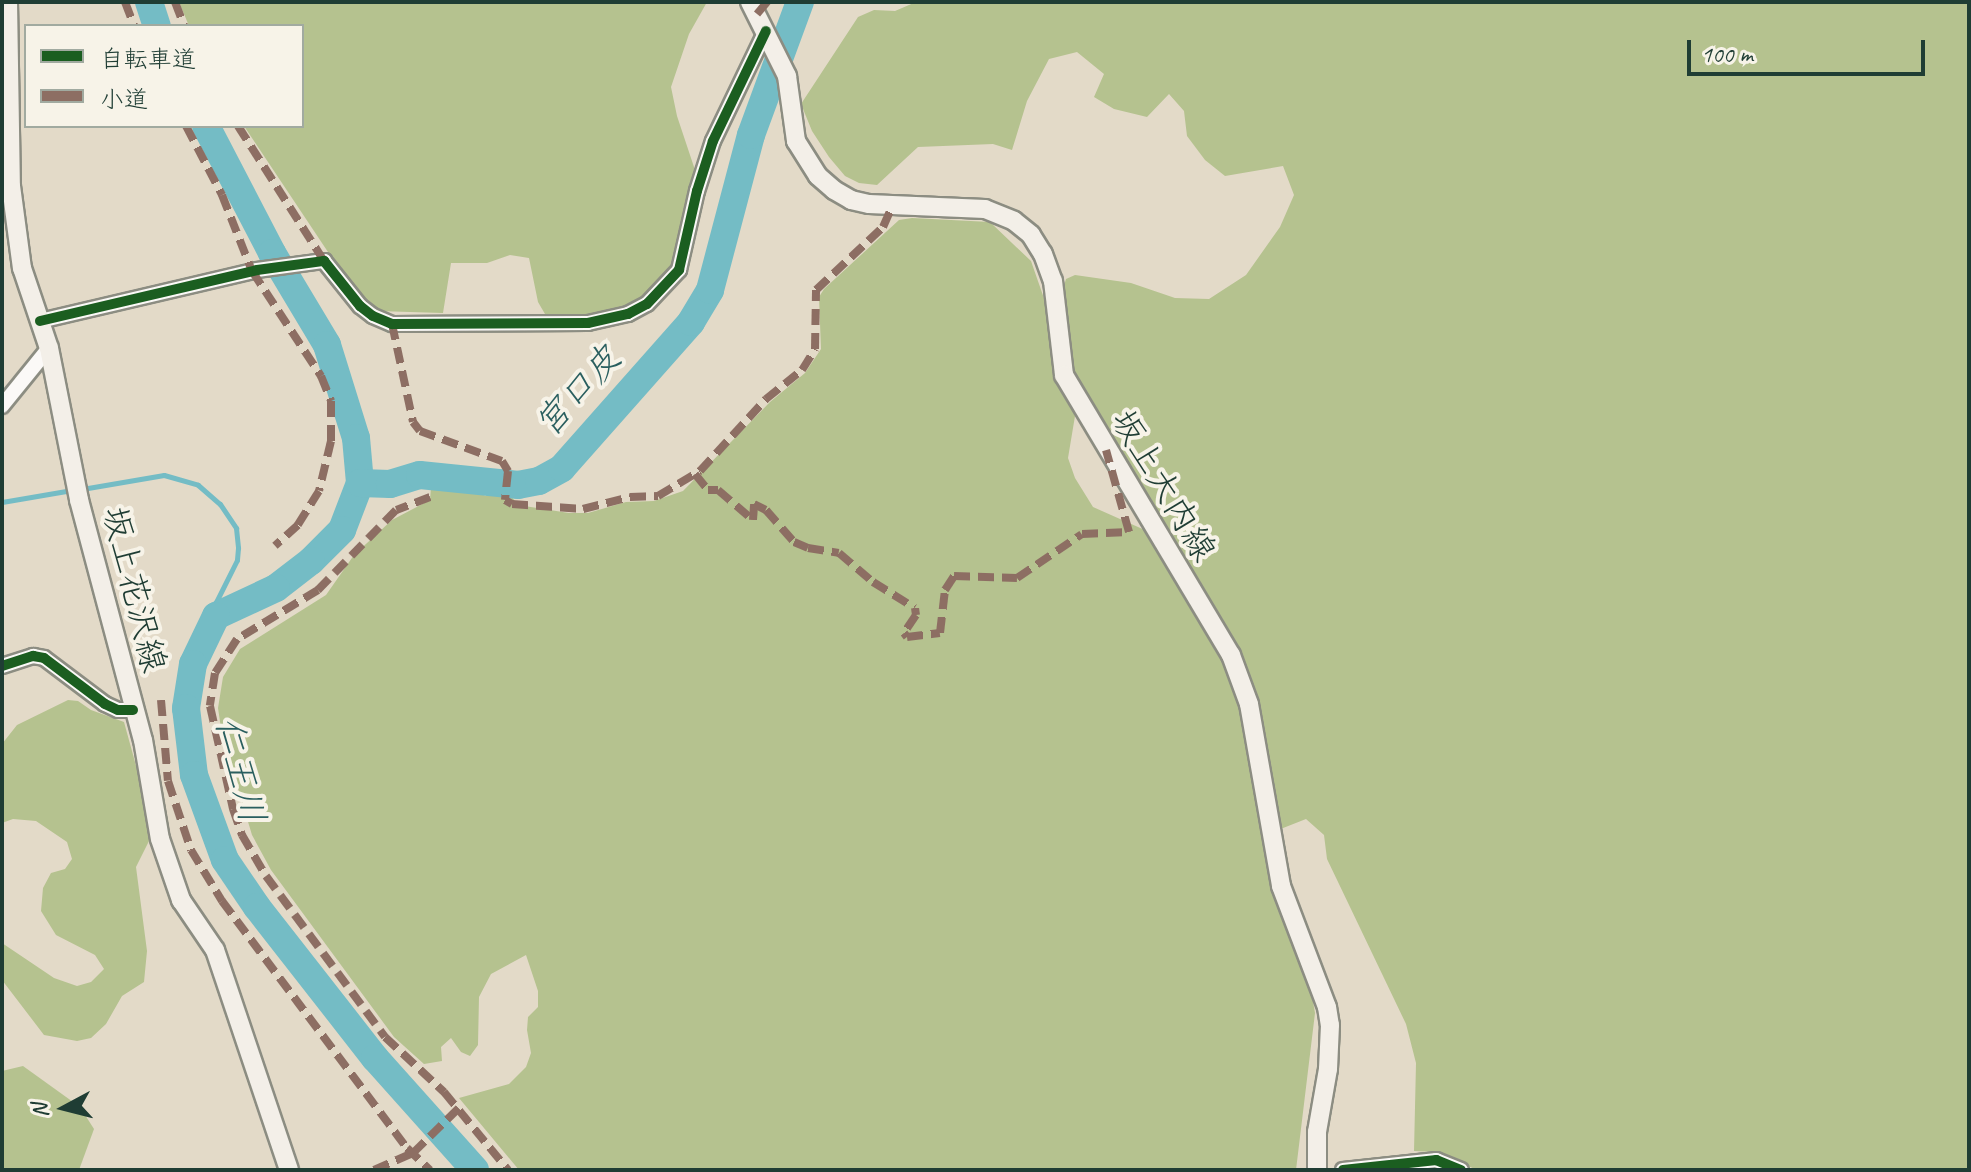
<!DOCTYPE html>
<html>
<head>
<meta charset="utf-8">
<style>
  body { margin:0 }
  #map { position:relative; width:1971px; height:1172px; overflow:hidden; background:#e3dac8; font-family:Caveat,"Klee One",sans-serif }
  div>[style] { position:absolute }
  .forest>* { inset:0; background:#b5c28f }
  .stream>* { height:5px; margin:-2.5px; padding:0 2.5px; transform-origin:2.5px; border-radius:2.5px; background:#74bcc5 }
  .river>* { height:28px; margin:-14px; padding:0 14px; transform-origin:14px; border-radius:14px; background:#74bcc5 }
  .roads { filter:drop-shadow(2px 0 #8c8d82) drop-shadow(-2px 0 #8c8d82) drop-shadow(0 2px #8c8d82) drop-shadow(0 -2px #8c8d82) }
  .street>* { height:14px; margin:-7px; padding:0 7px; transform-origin:7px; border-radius:7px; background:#fbf9f7 }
  .secondary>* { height:18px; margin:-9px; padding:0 9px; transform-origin:9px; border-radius:9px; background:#f3efe8 }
  .quiet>* { height:8px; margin-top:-4px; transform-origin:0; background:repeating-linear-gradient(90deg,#8d6e63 0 16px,transparent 0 24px) }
  .cycleway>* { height:10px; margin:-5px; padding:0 5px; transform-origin:5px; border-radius:5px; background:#1b5e20 }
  span { translate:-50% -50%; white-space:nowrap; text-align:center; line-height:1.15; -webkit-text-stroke:8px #f7f3e8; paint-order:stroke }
  .street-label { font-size:34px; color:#1f3d34 }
  .water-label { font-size:36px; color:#2a5f5f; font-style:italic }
  .frame { position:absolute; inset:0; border:4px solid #1f3d34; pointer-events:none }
  .legend { position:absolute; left:24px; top:24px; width:280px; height:104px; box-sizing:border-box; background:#f7f3e8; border:2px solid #a1aaa0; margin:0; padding:10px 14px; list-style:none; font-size:24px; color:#1f3d34 }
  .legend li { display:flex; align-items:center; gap:16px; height:40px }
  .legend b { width:40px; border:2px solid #a1aaa0 }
  .north { position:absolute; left:24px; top:1068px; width:80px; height:80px; -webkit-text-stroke:6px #f7f3e8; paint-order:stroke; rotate:263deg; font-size:22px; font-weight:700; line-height:32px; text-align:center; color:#1f3d34 }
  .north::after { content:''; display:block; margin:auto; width:28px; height:36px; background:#1f3d34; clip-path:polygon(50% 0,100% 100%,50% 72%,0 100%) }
  .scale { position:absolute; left:1687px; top:40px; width:238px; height:36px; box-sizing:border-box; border:4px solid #1f3d34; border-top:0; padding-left:10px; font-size:24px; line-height:28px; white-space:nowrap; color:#1f3d34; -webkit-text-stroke:6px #f7f3e8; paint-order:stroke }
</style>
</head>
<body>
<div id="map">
  <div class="forest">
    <i style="clip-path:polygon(179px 2px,707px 2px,689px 34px,671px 87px,677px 116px,695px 170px,674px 262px,646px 298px,610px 314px,545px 314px,538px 302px,529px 258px,510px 255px,487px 263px,451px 263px,443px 313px,377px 311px,348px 282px,244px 126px,302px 126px,302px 26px,189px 26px)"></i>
    <i style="clip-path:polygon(916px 2px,1969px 2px,1969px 1170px,1477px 1170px,1437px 1152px,1414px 1151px,1416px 1063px,1406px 1024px,1327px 859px,1324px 835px,1306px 819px,1278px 830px,1254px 704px,1073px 377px,1062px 292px,1066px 279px,1075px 275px,1131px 283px,1175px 298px,1209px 299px,1246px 275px,1280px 227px,1294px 195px,1283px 166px,1225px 176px,1205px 160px,1187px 136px,1184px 111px,1169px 94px,1147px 117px,1114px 109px,1094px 97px,1104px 74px,1077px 52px,1049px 59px,1027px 101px,1012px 150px,993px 144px,918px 147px,877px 185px,859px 183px,845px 176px,829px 157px,812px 131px,801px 104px,858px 17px,874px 10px,895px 11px)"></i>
    <i style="clip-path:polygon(912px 218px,990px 222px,1031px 261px,1047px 307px,1054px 363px,1075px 416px,1068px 458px,1075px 478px,1093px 507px,1147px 531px,1225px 659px,1237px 686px,1286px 921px,1311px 990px,1315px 1013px,1296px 1170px,519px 1170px,459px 1098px,509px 1084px,526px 1067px,531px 1053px,527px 1030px,528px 1017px,538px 1007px,538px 991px,526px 955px,491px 974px,479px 997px,478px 1045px,470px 1056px,461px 1052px,451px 1038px,441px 1047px,442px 1061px,424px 1064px,394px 1037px,271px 870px,252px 835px,222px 735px,218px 708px,223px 677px,240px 649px,326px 595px,354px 555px,392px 520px,430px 500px,431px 487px,473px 491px,486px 496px,488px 491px,509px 493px,518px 505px,569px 513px,588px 513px,626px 502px,654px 501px,683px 491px,770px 402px,805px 373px,821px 349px,819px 297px,824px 289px,899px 220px)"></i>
    <i style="clip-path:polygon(68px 700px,78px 701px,91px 710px,124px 722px,154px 831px,136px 867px,147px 951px,144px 982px,122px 996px,106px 1024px,91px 1038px,77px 1041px,44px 1035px,2px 980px,2px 943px,54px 978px,77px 986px,91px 982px,104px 969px,95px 955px,56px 935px,41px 911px,43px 888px,51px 873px,65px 869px,72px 859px,67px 842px,36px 821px,13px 819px,2px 823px,2px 744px,17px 725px)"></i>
    <i style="clip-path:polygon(23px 1066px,80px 1107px,94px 1129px,79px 1170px,2px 1170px,2px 1071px)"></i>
  </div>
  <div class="stream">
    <i style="left:82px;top:489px;width:83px;rotate:-9.7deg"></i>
    <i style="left:164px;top:475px;width:35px;rotate:16deg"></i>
    <i style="left:198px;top:485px;width:29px;rotate:41deg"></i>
    <i style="left:220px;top:504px;width:29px;rotate:56deg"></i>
    <i style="left:236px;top:528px;width:20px;rotate:84deg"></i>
    <i style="left:238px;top:548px;width:12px;rotate:95deg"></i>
    <i style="left:237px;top:560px;width:47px;rotate:116.6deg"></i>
    <i style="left:216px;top:602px;width:14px;rotate:90deg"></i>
    <i style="left:2px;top:502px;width:71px;rotate:-9.7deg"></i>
  </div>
  <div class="river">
    <i style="left:149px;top:2px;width:25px;rotate:72deg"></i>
    <i style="left:206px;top:126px;width:143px;rotate:62.5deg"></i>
    <i style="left:272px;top:253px;width:107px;rotate:59.1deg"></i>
    <i style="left:327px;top:345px;width:97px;rotate:72.7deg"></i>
    <i style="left:356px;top:438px;width:45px;rotate:84.9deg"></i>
    <i style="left:360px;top:483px;width:50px;rotate:111deg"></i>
    <i style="left:342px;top:530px;width:44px;rotate:135deg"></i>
    <i style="left:311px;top:561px;width:44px;rotate:142.4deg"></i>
    <i style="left:276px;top:588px;width:66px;rotate:155deg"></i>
    <i style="left:216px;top:616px;width:53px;rotate:115.6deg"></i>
    <i style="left:193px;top:664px;width:45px;rotate:99deg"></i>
    <i style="left:186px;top:708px;width:67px;rotate:83.2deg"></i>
    <i style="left:194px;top:775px;width:90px;rotate:70deg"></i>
    <i style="left:225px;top:860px;width:57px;rotate:55.8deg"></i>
    <i style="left:257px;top:907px;width:192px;rotate:52deg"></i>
    <i style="left:375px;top:1058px;width:150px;rotate:48.2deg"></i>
    <i style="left:360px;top:483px;width:30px;rotate:2deg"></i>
    <i style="left:390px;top:484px;width:31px;rotate:-17deg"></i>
    <i style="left:420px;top:475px;width:99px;rotate:5.8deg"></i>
    <i style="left:518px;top:485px;width:21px;rotate:-11deg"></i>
    <i style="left:539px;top:481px;width:26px;rotate:-29deg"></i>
    <i style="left:562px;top:468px;width:195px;rotate:-48.5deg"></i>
    <i style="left:691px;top:322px;width:37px;rotate:-59deg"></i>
    <i style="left:710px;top:290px;width:160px;rotate:-75.2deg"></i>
    <i style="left:751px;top:135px;width:142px;rotate:-69.8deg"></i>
  </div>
  <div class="roads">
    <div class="street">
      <i style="left:40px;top:321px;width:223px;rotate:-13.2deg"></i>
      <i style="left:257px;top:270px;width:68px;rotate:-7.7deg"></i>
      <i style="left:324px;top:261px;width:58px;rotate:51.3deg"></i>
      <i style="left:360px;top:306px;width:16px;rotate:38deg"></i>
      <i style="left:373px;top:316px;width:21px;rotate:23deg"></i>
      <i style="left:392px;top:324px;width:196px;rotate:-0.3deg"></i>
      <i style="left:588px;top:323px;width:41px;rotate:-12.7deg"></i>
      <i style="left:628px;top:314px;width:21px;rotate:-28deg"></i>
      <i style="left:647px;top:304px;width:47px;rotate:-46.7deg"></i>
      <i style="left:679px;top:270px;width:81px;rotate:-77.2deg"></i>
      <i style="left:697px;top:191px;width:52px;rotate:-72.3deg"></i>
      <i style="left:713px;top:141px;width:122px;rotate:-64.3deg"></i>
      <i style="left:2px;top:406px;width:75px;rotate:-51deg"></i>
      <i style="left:2px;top:666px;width:33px;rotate:-18deg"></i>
      <i style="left:33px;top:656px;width:11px;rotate:10deg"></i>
      <i style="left:44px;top:658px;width:76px;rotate:37deg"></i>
      <i style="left:105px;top:704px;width:14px;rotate:25deg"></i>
      <i style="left:118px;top:710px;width:15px"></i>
      <i style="left:1343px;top:1170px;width:94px;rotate:-6.1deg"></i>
      <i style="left:1436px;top:1160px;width:27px;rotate:22deg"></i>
    </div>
    <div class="secondary">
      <i style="left:8px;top:2px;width:184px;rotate:89.1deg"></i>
      <i style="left:11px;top:186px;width:83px;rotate:82.4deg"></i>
      <i style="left:22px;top:268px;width:84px;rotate:71.4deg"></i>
      <i style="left:49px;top:348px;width:155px;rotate:78.8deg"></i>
      <i style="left:79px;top:500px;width:248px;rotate:75.1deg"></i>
      <i style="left:143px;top:740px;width:100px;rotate:80.3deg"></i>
      <i style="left:160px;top:839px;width:65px;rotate:71deg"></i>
      <i style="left:181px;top:900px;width:60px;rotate:55.8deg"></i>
      <i style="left:215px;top:950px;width:232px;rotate:71.4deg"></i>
      <i style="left:750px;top:2px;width:83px;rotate:63.4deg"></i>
      <i style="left:787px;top:76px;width:66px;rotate:82.1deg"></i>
      <i style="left:796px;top:141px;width:41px;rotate:57.8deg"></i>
      <i style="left:818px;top:176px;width:21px;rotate:41deg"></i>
      <i style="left:834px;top:190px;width:20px;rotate:30deg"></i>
      <i style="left:851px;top:200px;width:18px;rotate:13deg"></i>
      <i style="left:869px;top:204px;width:116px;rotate:2.5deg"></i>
      <i style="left:985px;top:209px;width:31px;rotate:22deg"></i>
      <i style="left:1014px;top:221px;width:22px;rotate:39deg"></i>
      <i style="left:1031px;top:235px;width:22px;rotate:58deg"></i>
      <i style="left:1043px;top:254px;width:29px;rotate:70deg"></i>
      <i style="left:1053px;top:281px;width:95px;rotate:83.3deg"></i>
      <i style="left:1064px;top:375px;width:326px;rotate:59.2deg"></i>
      <i style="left:1231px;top:655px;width:52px;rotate:69.8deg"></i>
      <i style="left:1249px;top:704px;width:185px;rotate:80deg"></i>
      <i style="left:1281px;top:886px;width:129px;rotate:69.2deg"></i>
      <i style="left:1327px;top:1007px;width:18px;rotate:81deg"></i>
      <i style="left:1330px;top:1025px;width:44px;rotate:92.6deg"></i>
      <i style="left:1328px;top:1069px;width:64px;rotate:99.9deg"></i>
      <i style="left:1317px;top:1132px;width:38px;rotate:90deg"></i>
    </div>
  </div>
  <div class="quiet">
    <i style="left:125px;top:2px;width:26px;rotate:69deg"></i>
    <i style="left:175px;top:2px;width:26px;rotate:69deg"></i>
    <i style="left:757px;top:14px;width:16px;rotate:-50deg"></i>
    <i style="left:186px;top:126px;width:78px;rotate:62.4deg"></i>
    <i style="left:222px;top:195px;width:82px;rotate:68.5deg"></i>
    <i style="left:252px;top:271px;width:126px;rotate:56.7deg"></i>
    <i style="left:321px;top:376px;width:27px;rotate:68deg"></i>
    <i style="left:331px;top:401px;width:40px;rotate:90deg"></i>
    <i style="left:331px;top:441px;width:51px;rotate:103.5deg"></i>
    <i style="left:319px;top:491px;width:40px;rotate:122deg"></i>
    <i style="left:298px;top:525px;width:31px;rotate:138deg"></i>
    <i style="left:238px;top:126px;width:160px;rotate:57.5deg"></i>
    <i style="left:392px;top:324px;width:100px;rotate:77.9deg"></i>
    <i style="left:413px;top:422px;width:11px;rotate:52deg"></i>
    <i style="left:420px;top:431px;width:87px;rotate:20.1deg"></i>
    <i style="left:502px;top:461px;width:12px;rotate:59deg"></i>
    <i style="left:508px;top:471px;width:29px;rotate:96deg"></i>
    <i style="left:505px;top:500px;width:8px;rotate:30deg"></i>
    <i style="left:512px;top:504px;width:71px;rotate:4deg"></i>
    <i style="left:583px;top:509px;width:49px;rotate:-14.3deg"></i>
    <i style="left:630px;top:497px;width:28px;rotate:-2deg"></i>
    <i style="left:658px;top:496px;width:49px;rotate:-30.8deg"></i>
    <i style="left:700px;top:471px;width:98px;rotate:-47.5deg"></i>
    <i style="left:766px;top:399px;width:46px;rotate:-38.9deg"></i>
    <i style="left:802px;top:370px;width:25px;rotate:-58deg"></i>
    <i style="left:815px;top:349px;width:59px;rotate:-89deg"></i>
    <i style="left:816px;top:290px;width:92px;rotate:-43.2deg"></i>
    <i style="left:883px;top:227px;width:22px;rotate:-66deg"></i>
    <i style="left:695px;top:474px;width:21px;rotate:51deg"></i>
    <i style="left:708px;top:490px;width:10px"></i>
    <i style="left:718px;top:490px;width:46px;rotate:40.6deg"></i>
    <i style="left:753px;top:520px;width:16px;rotate:-86deg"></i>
    <i style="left:754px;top:504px;width:13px;rotate:27deg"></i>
    <i style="left:766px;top:510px;width:43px;rotate:48.8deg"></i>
    <i style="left:794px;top:542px;width:15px;rotate:23deg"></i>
    <i style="left:808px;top:548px;width:31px;rotate:9deg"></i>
    <i style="left:839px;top:553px;width:45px;rotate:40.5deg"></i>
    <i style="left:873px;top:582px;width:49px;rotate:31.8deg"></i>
    <i style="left:915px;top:608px;width:7px;rotate:82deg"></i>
    <i style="left:916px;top:615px;width:22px;rotate:124deg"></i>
    <i style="left:904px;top:633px;width:5px;rotate:53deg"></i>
    <i style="left:907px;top:637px;width:33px;rotate:-7deg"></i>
    <i style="left:940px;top:633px;width:43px;rotate:-83.4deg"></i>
    <i style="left:945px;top:590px;width:17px;rotate:-57deg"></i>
    <i style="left:954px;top:576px;width:63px;rotate:1.8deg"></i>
    <i style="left:1017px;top:578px;width:78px;rotate:-34.1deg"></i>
    <i style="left:1082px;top:534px;width:47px;rotate:-2.4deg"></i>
    <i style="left:1129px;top:532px;width:85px;rotate:-105.7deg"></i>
    <i style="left:430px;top:497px;width:36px;rotate:159deg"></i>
    <i style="left:396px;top:510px;width:112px;rotate:134.3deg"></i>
    <i style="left:318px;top:590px;width:95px;rotate:148.8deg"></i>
    <i style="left:237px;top:639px;width:40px;rotate:122.9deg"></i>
    <i style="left:215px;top:673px;width:33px;rotate:99deg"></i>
    <i style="left:210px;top:706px;width:106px;rotate:77.4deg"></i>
    <i style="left:233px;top:809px;width:28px;rotate:71deg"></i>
    <i style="left:242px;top:835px;width:48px;rotate:59.7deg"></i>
    <i style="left:266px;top:876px;width:200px;rotate:53.5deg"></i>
    <i style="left:385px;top:1037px;width:81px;rotate:43deg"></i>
    <i style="left:444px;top:1092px;width:101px;rotate:50.6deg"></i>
    <i style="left:161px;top:700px;width:81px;rotate:85.1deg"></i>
    <i style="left:168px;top:781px;width:73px;rotate:71.6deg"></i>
    <i style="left:191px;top:850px;width:60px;rotate:58.7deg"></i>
    <i style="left:222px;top:901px;width:309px;rotate:53.2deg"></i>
    <i style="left:407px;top:1148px;width:32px;rotate:44deg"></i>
    <i style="left:374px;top:1170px;width:43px;rotate:-23.6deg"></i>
    <i style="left:413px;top:1153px;width:64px;rotate:-44.4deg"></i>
  </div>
  <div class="cycleway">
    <i style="left:40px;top:321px;width:223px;rotate:-13.2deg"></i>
    <i style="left:257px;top:270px;width:68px;rotate:-7.7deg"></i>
    <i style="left:324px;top:261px;width:58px;rotate:51.3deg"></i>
    <i style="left:360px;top:306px;width:16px;rotate:38deg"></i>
    <i style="left:373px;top:316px;width:21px;rotate:23deg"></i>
    <i style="left:392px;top:324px;width:196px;rotate:-0.3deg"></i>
    <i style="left:588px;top:323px;width:41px;rotate:-12.7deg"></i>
    <i style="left:628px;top:314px;width:21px;rotate:-28deg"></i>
    <i style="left:647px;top:304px;width:47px;rotate:-46.7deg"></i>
    <i style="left:679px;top:270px;width:81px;rotate:-77.2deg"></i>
    <i style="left:697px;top:191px;width:52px;rotate:-72.3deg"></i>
    <i style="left:713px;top:141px;width:122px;rotate:-64.3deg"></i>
    <i style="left:2px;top:666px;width:33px;rotate:-18deg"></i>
    <i style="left:33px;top:656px;width:11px;rotate:10deg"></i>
    <i style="left:44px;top:658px;width:76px;rotate:37deg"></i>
    <i style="left:105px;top:704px;width:14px;rotate:25deg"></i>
    <i style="left:118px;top:710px;width:15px"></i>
    <i style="left:1343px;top:1170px;width:94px;rotate:-6.1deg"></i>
    <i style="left:1436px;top:1160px;width:27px;rotate:22deg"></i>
  </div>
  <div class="street-label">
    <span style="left:1164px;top:485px;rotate:59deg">坂上大内線</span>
    <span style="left:135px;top:589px;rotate:76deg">坂上花沢線</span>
  </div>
  <div class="water-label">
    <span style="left:578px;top:391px;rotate:-48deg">宮口皮</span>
    <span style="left:240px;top:770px;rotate:76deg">仁王川</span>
  </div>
  <div class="frame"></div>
  <ul class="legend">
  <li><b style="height:10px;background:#1b5e20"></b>自転車道</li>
  <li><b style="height:10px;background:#8d6e63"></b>小道</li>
  </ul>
  <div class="north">N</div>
  <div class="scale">100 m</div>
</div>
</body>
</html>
